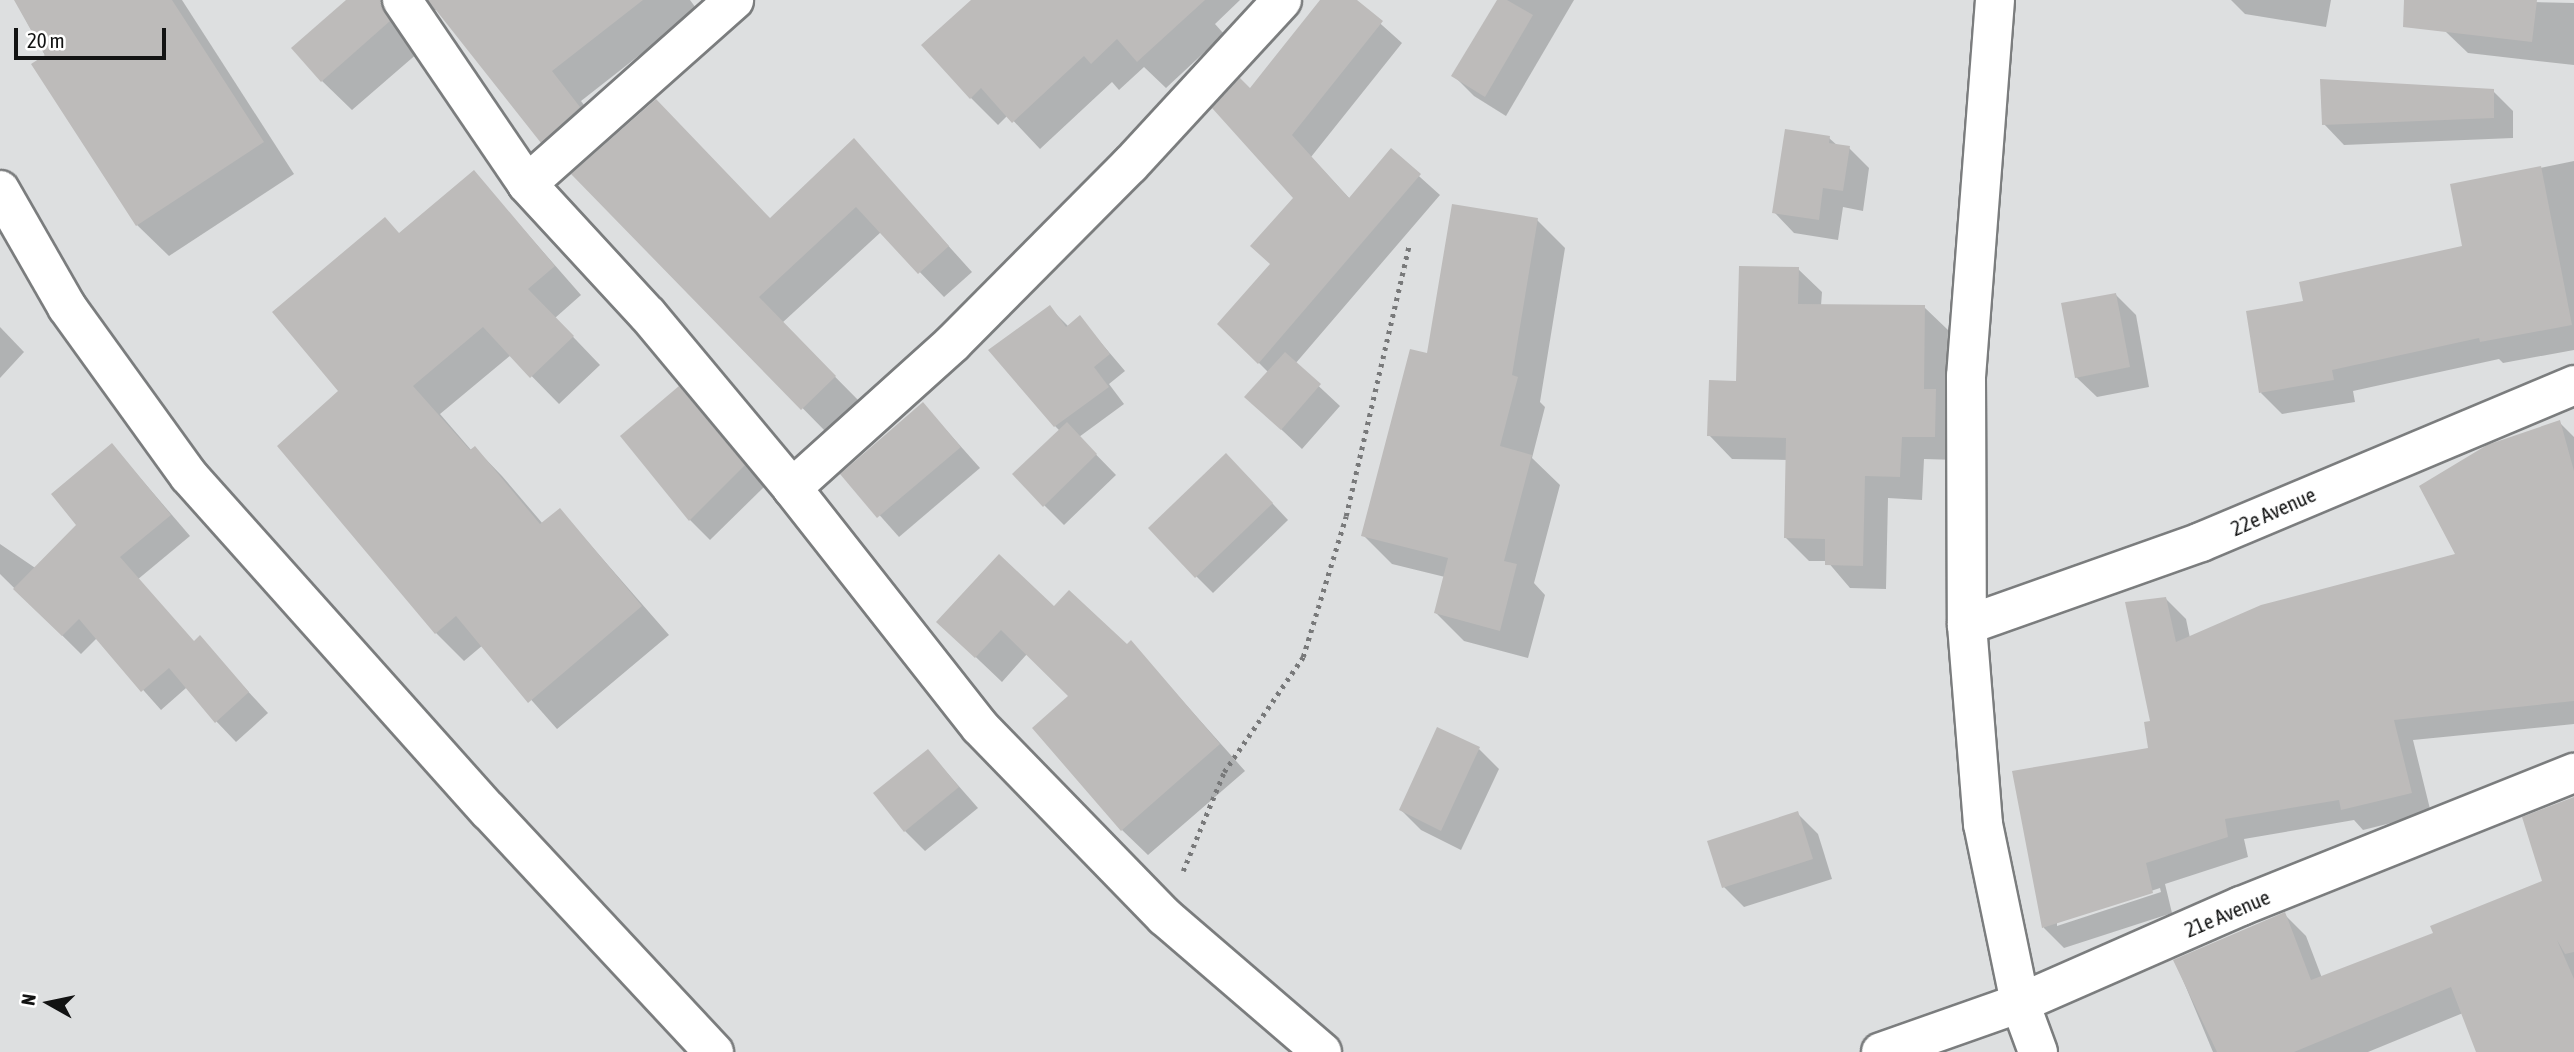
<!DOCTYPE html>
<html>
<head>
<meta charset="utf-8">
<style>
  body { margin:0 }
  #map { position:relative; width:2574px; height:1052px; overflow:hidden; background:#dddfe0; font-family:"Asap Condensed",sans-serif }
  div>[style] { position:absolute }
  .shadow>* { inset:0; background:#0003 }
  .building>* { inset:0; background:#bdbbba }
  .path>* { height:4.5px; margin-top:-2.25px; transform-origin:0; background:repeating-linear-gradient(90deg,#78797a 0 3.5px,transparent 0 8.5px) }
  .roads { filter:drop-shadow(2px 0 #7b7d7e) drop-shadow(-2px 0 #7b7d7e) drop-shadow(0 2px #7b7d7e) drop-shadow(0 -2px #7b7d7e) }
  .minor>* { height:38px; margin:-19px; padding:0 19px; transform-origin:19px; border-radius:19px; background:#fff }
  .major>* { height:38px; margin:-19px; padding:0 19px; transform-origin:19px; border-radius:19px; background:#fff }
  span { translate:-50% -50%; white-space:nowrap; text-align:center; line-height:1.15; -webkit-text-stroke:6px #fff; paint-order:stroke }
  .street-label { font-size:21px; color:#121313 }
  .north { position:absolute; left:14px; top:968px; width:70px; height:70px; -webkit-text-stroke:5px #fff; paint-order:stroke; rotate:279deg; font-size:19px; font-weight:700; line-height:28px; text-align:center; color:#121313 }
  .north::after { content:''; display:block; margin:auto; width:24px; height:32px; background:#121313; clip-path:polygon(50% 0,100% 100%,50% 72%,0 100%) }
  .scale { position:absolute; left:14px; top:28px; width:152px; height:32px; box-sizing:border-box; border:4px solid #121313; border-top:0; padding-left:9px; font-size:21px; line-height:24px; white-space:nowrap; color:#121313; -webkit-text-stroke:5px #fff; paint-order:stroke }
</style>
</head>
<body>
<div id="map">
  <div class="shadow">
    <i style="clip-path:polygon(15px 0,182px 0,294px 174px,169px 256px,137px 225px)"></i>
    <i style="clip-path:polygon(348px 0,690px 0,710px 27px,659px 64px,646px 50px,581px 101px,609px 138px,571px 171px,542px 142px,437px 10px,419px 11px,419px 52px,352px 110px,322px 81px)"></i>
    <i style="clip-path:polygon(974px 0,1240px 0,1215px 24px,1224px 34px,1166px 88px,1144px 67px,1119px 90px,1112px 82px,1040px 149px,1008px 115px,998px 125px,971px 98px)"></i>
    <i style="clip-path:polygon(1322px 0,1354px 0,1402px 43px,1311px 157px,1350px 199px,1391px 151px,1440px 195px,1295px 364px,1340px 406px,1302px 449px,1247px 397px,1269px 373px,1220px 324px,1272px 265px,1295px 198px,1250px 90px)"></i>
    <i style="clip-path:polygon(1499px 0,1574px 0,1506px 116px,1474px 96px,1454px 76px)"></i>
    <i style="clip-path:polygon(2231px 0,2331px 0,2326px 27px,2245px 14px)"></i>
    <i style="clip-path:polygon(2450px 0,2574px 3px,2574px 65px,2468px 53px,2446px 32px)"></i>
    <i style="clip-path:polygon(2493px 91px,2513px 111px,2513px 138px,2344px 145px,2324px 124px)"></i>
    <i style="clip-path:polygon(1829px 138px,1838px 146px,1849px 148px,1869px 168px,1863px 211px,1843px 207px,1838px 240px,1794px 233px,1774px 212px)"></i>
    <i style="clip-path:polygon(854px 141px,972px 272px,944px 297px,881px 232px,782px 323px,859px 401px,827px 433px,573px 174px,770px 219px)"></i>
    <i style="clip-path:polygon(2574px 161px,2574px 350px,2503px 363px,2499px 359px,2353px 391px,2355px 402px,2282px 414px,2261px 393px,2305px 303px,2464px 247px,2452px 186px)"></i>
    <i style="clip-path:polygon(474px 173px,581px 295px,555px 318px,600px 365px,559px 404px,511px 355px,440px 414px,472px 451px,475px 448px,502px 476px,543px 524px,560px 510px,669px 635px,557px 729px,483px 645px,464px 661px,436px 633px,341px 391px,400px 235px)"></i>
    <i style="clip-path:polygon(1537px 220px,1565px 248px,1540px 402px,1545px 407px,1532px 458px,1560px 485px,1534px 583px,1545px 595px,1528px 658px,1464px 641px,1436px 613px,1445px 577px,1392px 564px,1363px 535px,1429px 355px)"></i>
    <i style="clip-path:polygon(1798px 269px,1822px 292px,1821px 306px,1924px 307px,1948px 330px,1947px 402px,1959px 414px,1958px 460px,1924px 459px,1922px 500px,1888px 498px,1886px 589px,1850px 588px,1827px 561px,1809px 561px,1785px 537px,1788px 460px,1732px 459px,1709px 435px)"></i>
    <i style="clip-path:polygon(2116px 295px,2136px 315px,2149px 387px,2097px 397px,2076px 377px)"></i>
    <i style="clip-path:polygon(1050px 308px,1069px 327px,1080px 318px,1125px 371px,1109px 384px,1124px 404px,1079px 437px,1116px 475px,1064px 525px,1044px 505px,1060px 431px,1055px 426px)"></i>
    <i style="clip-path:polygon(0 327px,24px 352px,0 378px)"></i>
    <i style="clip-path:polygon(679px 389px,764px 487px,710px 540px,690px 520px)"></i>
    <i style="clip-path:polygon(923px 404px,980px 468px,899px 537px,843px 474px)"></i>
    <i style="clip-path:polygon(evenodd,2559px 422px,2574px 437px,2574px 724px,2413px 740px,2431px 813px,2363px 830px,2354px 820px,2244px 839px,2248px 857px,2165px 884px,2172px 913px,2064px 948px,2044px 928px,2014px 773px,2150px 749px,2165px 598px,2186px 619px,2190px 638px,2458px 555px,2559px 422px,2160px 888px,2161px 892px,2057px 926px,2057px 922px,2160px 888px)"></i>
    <i style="clip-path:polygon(112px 445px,190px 536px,131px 585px,111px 565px)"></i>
    <i style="clip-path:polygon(1243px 472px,1288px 520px,1213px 593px,1196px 576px)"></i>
    <i style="clip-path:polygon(0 544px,175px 663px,194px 681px,161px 710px,97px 638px,81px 654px,0 574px)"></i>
    <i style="clip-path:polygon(1054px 609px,1127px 646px,1131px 643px,1245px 771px,1148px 855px,1122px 830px,1070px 696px,1027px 654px,1002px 682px,939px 622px)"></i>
    <i style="clip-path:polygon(221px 662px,268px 713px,236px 742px,216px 721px)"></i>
    <i style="clip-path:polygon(1479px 749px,1499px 769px,1461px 850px,1421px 830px,1401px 810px)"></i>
    <i style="clip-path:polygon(928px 751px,978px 808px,925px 851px,905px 831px)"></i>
    <i style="clip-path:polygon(2574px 798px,2574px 1052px,2479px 1052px,2463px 1013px,2368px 1052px,2213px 1052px,2175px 961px,2284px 914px,2306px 936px,2322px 978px,2435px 934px,2544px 882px)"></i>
    <i style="clip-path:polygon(1797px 813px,1818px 834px,1832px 879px,1744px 907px,1724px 887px)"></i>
  </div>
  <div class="building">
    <i style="clip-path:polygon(14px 0,172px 0,264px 142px,136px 226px,31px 64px,45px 55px)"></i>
    <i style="clip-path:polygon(346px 0,380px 0,390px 21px,321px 82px,291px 48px)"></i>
    <i style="clip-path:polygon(428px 0,643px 0,552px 71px,580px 107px,541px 143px)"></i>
    <i style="clip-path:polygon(971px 0,1205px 0,1137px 62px,1117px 39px,1091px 64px,1084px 56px,1012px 123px,981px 88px,970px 99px,921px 45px)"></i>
    <i style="clip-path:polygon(1320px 0,1357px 0,1383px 21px,1292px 135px,1349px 198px,1391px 148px,1421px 174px,1258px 364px,1217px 324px,1270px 264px,1250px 246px,1293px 198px,1212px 108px,1240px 78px,1250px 88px)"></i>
    <i style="clip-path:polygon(1497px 0,1507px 0,1533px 15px,1485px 97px,1451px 76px)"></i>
    <i style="clip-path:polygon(2404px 0,2537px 0,2532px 42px,2403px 27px)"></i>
    <i style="clip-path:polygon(2320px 79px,2494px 89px,2494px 118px,2322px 125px)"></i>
    <i style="clip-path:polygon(656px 99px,770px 218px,854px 138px,949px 246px,918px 274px,856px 207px,759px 297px,836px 376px,801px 410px,571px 174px)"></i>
    <i style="clip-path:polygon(1785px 129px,1830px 136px,1829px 143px,1850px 146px,1843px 191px,1823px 188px,1819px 220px,1772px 213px)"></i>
    <i style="clip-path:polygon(2541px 166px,2572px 325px,2480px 342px,2479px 338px,2332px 370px,2334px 380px,2259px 393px,2246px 311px,2303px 301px,2299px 282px,2462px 246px,2450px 184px)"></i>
    <i style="clip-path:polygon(474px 170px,555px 266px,528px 289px,574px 336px,530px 378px,483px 327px,413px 386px,470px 450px,475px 446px,540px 524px,560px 508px,642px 606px,528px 703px,456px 616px,435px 634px,277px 446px,338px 391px,272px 312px,385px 217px,399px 233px)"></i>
    <i style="clip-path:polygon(1452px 204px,1538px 218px,1512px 375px,1518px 377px,1500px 446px,1532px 455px,1504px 561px,1517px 564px,1500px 631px,1434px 613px,1448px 558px,1361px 536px,1410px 349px,1427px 353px)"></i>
    <i style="clip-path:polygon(1739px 266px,1799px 267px,1798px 304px,1925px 305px,1924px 389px,1936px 389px,1935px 437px,1902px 437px,1900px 477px,1865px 476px,1863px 566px,1825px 565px,1825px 539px,1784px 538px,1786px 438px,1707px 436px,1709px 380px,1736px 381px)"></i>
    <i style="clip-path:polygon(2116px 293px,2130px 367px,2075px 378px,2061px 303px)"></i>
    <i style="clip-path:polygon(1050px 305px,1066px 327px,1080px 315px,1110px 354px,1094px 367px,1109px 387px,1054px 427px,988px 350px)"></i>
    <i style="clip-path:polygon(1285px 352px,1321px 384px,1281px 430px,1244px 397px)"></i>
    <i style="clip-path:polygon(679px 386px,745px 465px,689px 521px,620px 436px)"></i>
    <i style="clip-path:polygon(923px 402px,961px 447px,877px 518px,840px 474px)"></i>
    <i style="clip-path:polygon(2560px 420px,2574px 471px,2574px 701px,2394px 720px,2412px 793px,2341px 810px,2339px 800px,2225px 819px,2228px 837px,2146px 863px,2153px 893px,2042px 928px,2012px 771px,2148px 748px,2144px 722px,2150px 721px,2125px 602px,2166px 597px,2176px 642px,2261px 605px,2455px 554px,2419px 486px,2487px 445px)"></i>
    <i style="clip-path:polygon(1067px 422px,1097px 454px,1043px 507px,1012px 474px)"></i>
    <i style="clip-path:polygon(112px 443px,171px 515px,120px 557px,194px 641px,200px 635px,249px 692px,215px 723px,169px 668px,141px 692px,79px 619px,62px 636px,13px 589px,76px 525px,51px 494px)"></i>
    <i style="clip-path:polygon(1226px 453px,1273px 503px,1195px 578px,1148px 528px)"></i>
    <i style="clip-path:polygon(999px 554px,1054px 606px,1069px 590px,1127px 644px,1131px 640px,1220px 744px,1121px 831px,1032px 728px,1068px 696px,1001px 630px,975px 658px,936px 622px)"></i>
    <i style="clip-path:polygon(1437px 727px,1480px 747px,1441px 831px,1399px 810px)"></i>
    <i style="clip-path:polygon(928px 749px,959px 787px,904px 832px,873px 793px)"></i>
    <i style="clip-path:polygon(2574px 797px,2574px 952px,2565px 954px,2557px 940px,2574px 979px,2574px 1052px,2476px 1052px,2451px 987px,2294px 1052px,2217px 1052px,2173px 960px,2285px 912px,2311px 980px,2433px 933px,2430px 926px,2542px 881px,2522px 817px)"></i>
    <i style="clip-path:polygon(1798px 811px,1813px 859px,1722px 888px,1707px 841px)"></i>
  </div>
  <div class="path">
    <i style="left:1183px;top:871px;width:107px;rotate:-67.5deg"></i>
    <i style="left:1224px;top:772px;width:140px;rotate:-55.5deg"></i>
    <i style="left:1303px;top:657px;width:147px;rotate:-73deg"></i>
    <i style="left:1346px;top:516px;width:278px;rotate:-76.9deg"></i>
  </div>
  <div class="roads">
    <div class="minor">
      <i style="left:402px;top:0;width:222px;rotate:55.8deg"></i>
      <i style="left:527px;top:184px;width:178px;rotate:47.3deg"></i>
      <i style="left:648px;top:315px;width:225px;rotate:50.2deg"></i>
      <i style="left:792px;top:488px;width:304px;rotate:51.8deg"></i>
      <i style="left:980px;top:727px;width:265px;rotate:45.8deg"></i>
      <i style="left:1165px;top:917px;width:207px;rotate:40.7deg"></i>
      <i style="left:1995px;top:0;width:377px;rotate:94.4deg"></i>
      <i style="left:1966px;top:376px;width:249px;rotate:89.8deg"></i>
      <i style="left:1967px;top:625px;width:200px;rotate:85.4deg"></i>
      <i style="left:1983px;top:824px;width:183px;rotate:78.3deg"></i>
      <i style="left:2020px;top:1003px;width:52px;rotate:69.8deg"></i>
      <i style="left:527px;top:184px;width:277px;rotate:-41.6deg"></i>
      <i style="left:792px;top:488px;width:217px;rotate:-42deg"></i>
      <i style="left:953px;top:343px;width:251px;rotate:-45.2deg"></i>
      <i style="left:1130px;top:165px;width:224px;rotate:-47.3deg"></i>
      <i style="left:1967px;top:625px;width:248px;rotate:-19.5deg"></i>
      <i style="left:2201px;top:542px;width:405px;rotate:-22.8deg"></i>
      <i style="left:1881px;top:1052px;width:147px;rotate:-19.4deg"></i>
      <i style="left:2020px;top:1003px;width:241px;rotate:-23.7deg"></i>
      <i style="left:2241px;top:906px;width:359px;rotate:-21.8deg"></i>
    </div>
    <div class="major">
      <i style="left:0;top:190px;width:135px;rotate:60.2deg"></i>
      <i style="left:67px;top:307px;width:208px;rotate:54.2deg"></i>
      <i style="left:189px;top:476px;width:450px;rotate:48.2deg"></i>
      <i style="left:489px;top:811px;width:330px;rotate:47deg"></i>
    </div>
  </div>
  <div class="street-label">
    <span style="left:2273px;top:511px;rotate:-24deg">22e Avenue</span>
    <span style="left:2227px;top:913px;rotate:-23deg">21e Avenue</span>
  </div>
  <div class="north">N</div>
  <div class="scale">20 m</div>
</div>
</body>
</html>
